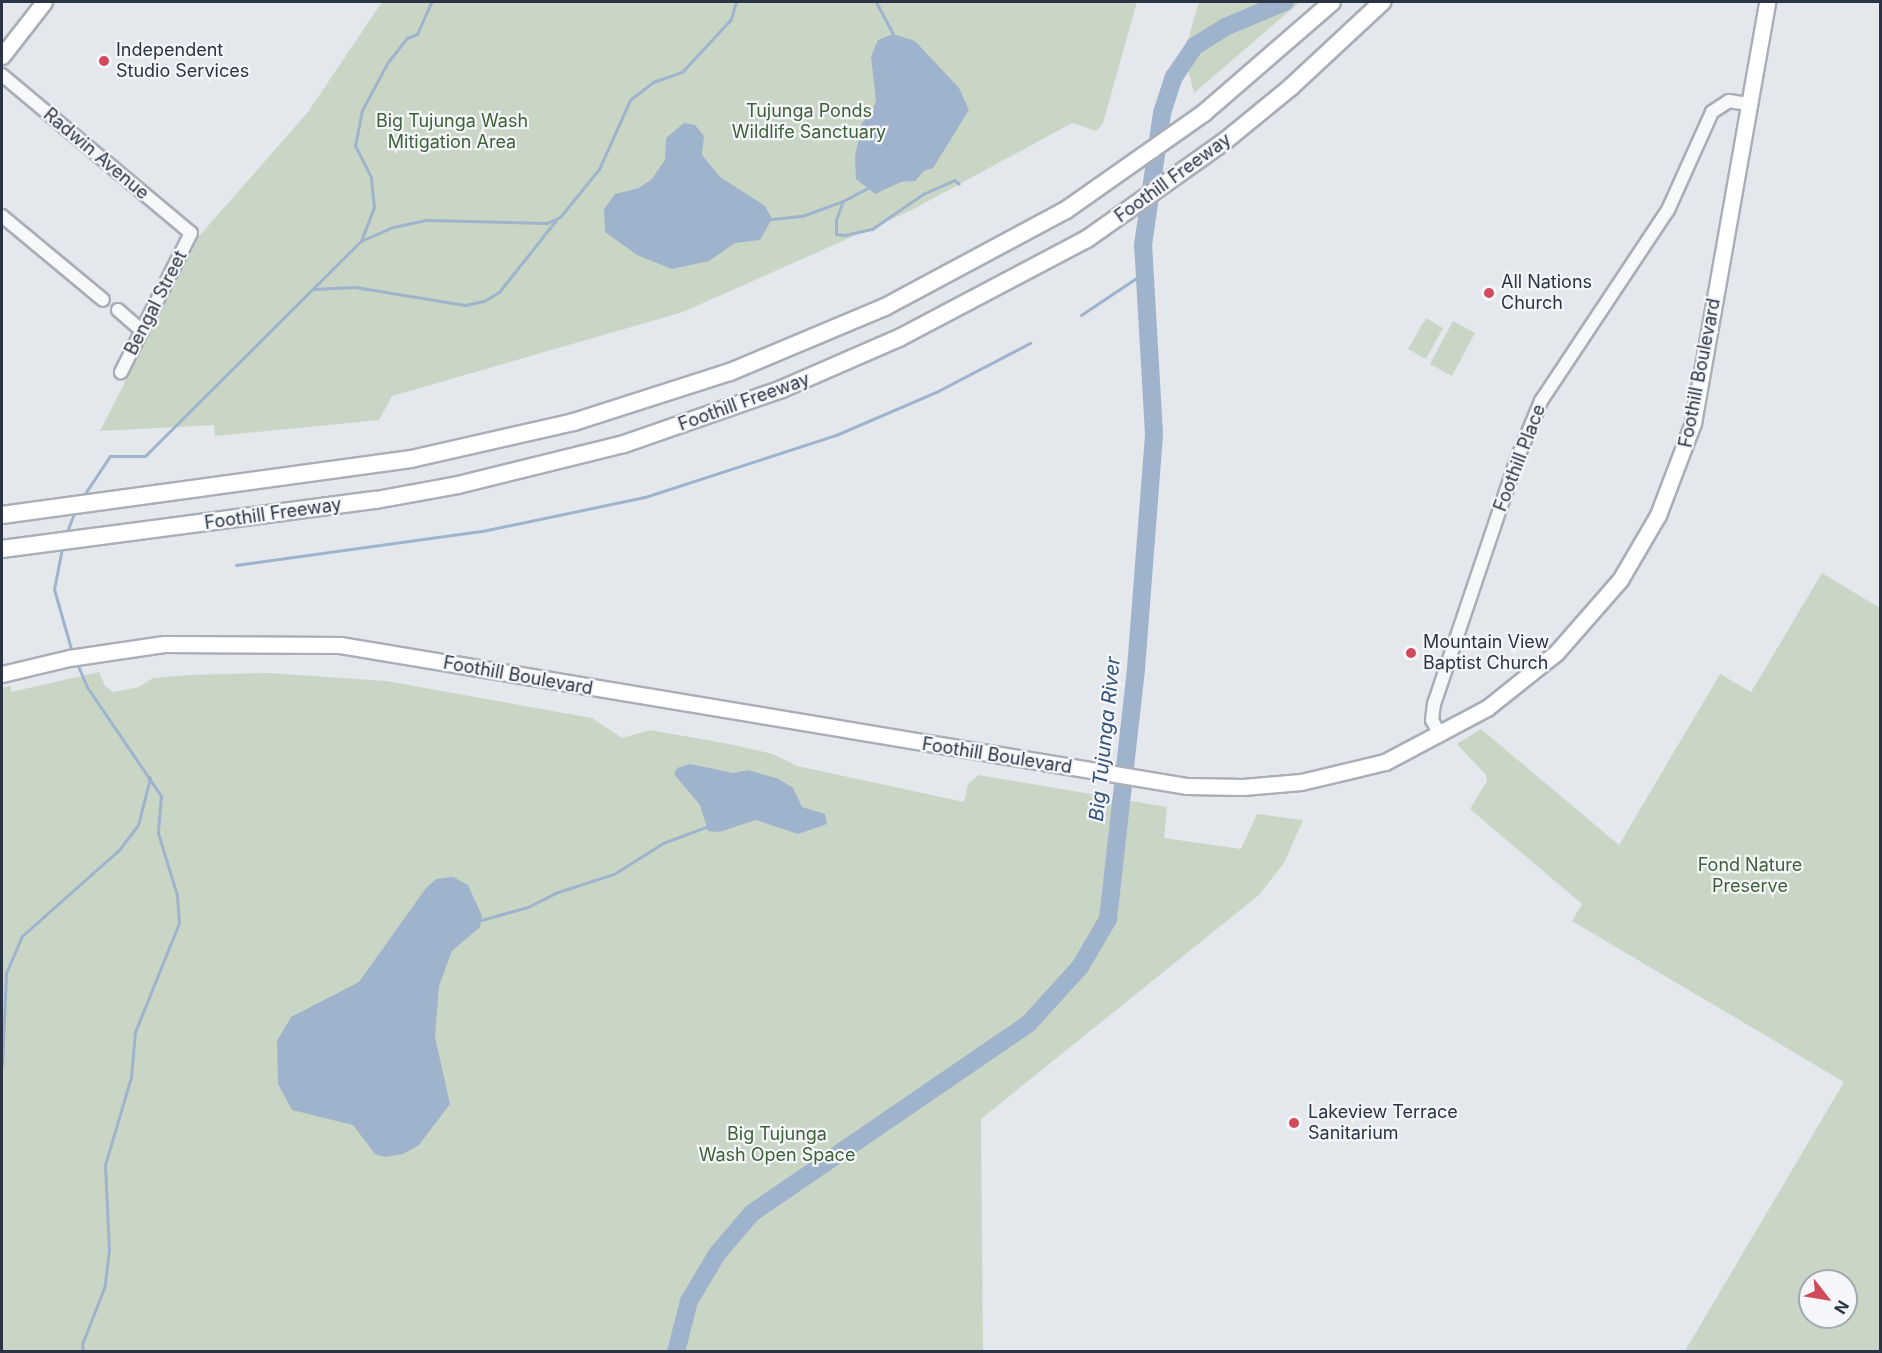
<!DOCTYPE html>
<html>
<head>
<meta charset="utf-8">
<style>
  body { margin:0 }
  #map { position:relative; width:1882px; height:1353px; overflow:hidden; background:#e4e7ec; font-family:Inter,sans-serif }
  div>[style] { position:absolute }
  .green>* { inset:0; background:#c9d6c5 }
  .water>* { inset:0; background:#9fb4cc }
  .stream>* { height:3px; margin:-1.5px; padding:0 1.5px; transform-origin:1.5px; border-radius:1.5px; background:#9fb4cc }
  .river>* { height:18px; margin:-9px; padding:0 9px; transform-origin:9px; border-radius:9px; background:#9fb4cc }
  .roads { filter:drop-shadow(2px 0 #a9aeb7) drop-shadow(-2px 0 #a9aeb7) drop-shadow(0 2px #a9aeb7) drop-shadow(0 -2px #a9aeb7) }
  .minor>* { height:12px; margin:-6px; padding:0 6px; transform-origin:6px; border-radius:6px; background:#f7f8fa }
  .major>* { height:15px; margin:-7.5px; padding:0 7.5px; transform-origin:7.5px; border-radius:7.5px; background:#fff }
  .highway>* { height:16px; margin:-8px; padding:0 8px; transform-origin:8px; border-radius:8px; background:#fff }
  .dots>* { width:16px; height:16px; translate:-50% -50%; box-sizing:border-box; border:3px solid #f4f6f9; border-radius:50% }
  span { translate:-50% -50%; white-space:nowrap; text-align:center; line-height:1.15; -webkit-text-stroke:4.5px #f4f6f9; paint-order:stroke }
  .poi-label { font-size:18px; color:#2b3445 }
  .left { translate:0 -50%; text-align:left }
  .park-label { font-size:18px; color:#3f6138 }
  .street-label { font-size:18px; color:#2b3445 }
  .water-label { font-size:20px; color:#34527a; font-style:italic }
  .frame { position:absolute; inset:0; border:3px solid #2b3445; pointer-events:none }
  .north { position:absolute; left:1798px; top:1269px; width:60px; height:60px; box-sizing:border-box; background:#f4f6f9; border:2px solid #a4a8b1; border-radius:50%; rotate:121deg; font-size:16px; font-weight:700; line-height:24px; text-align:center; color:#2b3445 }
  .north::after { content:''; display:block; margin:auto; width:21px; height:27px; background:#d1495b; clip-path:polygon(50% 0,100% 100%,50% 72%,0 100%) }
</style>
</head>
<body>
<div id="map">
  <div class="green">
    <i style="clip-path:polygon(382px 2px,1137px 2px,1103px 123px,1096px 131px,1072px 123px,912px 210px,683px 312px,392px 396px,379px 420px,215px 436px,214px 425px,100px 431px,200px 235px,308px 112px)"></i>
    <i style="clip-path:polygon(1199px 2px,1300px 2px,1194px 93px,1184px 53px)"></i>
    <i style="clip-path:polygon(1426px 318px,1443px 328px,1426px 359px,1408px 349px)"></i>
    <i style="clip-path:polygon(1453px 321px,1475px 333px,1452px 376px,1430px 364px)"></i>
    <i style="clip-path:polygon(evenodd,1822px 573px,1880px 608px,1880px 1351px,1685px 1351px,1844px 1082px,1572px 921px,1582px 904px,1470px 809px,1487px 781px,1486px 775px,1457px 744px,1481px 729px,1619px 845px,1720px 674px,1751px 692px,1822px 573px,1810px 1281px,1846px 1281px,1846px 1317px,1810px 1317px,1810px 1281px)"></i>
    <i style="clip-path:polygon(99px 672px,105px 686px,113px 692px,139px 687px,153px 678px,190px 675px,268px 673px,386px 681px,592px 718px,622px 738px,650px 730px,729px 744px,773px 754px,797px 766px,964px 802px,968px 784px,979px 775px,1167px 807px,1164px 838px,1241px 849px,1257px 814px,1303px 820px,1284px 863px,1259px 895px,981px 1119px,983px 1351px,2px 1351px,2px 688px,11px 686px,11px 692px)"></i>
  </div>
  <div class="water">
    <i style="clip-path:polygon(893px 34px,915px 41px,959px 88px,969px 110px,933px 168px,924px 171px,915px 181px,901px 182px,875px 194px,856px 179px,855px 156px,862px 123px,873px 110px,876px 100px,871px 57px,878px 40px)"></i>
    <i style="clip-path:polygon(684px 123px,695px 125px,704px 136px,702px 155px,720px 177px,765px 206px,772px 219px,760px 240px,735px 243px,709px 261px,672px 269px,637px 255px,605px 232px,604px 209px,615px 194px,639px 188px,652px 179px,665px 160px,666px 138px)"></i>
    <i style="clip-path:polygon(690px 764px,733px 773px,748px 770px,779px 779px,793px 788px,802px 807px,825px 814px,827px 824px,798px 834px,756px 820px,719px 832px,708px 831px,700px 805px,674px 774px,677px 768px)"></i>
    <i style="clip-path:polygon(453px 877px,468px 885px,482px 916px,480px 927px,452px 951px,439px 986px,435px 1037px,450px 1104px,419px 1145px,403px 1154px,385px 1157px,375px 1154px,353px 1125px,292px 1110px,278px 1084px,277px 1041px,291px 1017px,359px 982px,426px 888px,436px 879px)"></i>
  </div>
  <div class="stream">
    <i style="left:876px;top:2px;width:36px;rotate:62deg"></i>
    <i style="left:843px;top:201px;width:19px;rotate:111deg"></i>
    <i style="left:836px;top:219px;width:15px;rotate:90deg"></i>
    <i style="left:836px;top:234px;width:9px;rotate:6deg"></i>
    <i style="left:845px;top:235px;width:28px;rotate:-13deg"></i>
    <i style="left:872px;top:229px;width:62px;rotate:-34.5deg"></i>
    <i style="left:923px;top:194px;width:34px;rotate:-24deg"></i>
    <i style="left:954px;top:180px;width:6px;rotate:39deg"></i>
    <i style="left:772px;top:219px;width:30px;rotate:-6deg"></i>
    <i style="left:802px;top:216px;width:44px;rotate:-20.1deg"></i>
    <i style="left:843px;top:201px;width:27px;rotate:-28deg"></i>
    <i style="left:361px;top:241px;width:36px;rotate:-69deg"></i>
    <i style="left:374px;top:207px;width:30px;rotate:-96deg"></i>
    <i style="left:371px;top:177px;width:35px;rotate:-117deg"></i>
    <i style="left:355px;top:146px;width:37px;rotate:-79deg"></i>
    <i style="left:362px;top:110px;width:55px;rotate:-61.6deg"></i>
    <i style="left:388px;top:62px;width:31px;rotate:-52deg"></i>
    <i style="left:407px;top:38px;width:11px;rotate:-22deg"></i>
    <i style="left:417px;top:34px;width:35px;rotate:-66deg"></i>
    <i style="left:314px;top:289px;width:41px;rotate:-2.8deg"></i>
    <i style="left:355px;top:287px;width:111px;rotate:9.3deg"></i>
    <i style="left:465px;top:305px;width:19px;rotate:-12deg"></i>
    <i style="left:484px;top:301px;width:17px;rotate:-31deg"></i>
    <i style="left:499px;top:292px;width:92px;rotate:-51.6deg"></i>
    <i style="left:1081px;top:315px;width:76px;rotate:-33.7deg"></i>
    <i style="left:82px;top:498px;width:50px;rotate:-56.3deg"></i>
    <i style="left:110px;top:456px;width:35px"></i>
    <i style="left:145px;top:456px;width:305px;rotate:-44.9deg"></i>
    <i style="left:361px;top:241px;width:35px;rotate:-24deg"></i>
    <i style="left:393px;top:227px;width:35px;rotate:-12deg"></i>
    <i style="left:427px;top:220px;width:120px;rotate:1.4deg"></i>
    <i style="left:547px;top:223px;width:14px;rotate:-25deg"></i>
    <i style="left:560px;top:217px;width:62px;rotate:-50.9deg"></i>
    <i style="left:599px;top:169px;width:76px;rotate:-65.8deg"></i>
    <i style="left:630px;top:100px;width:29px;rotate:-38deg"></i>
    <i style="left:653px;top:82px;width:31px;rotate:-19deg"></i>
    <i style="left:682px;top:72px;width:72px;rotate:-47.2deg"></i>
    <i style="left:731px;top:19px;width:18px;rotate:-74deg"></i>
    <i style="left:65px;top:536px;width:27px;rotate:-68deg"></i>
    <i style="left:62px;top:548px;width:42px;rotate:101deg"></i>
    <i style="left:54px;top:589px;width:66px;rotate:74.1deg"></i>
    <i style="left:236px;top:565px;width:253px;rotate:-7.9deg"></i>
    <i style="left:487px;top:530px;width:161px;rotate:-11.8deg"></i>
    <i style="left:645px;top:497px;width:201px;rotate:-18deg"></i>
    <i style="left:836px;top:435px;width:111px;rotate:-23.3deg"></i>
    <i style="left:938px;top:391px;width:104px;rotate:-27.6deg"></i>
    <i style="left:76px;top:661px;width:28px;rotate:67deg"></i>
    <i style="left:87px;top:687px;width:132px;rotate:55.8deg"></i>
    <i style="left:161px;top:796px;width:37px;rotate:95deg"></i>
    <i style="left:158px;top:833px;width:65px;rotate:73deg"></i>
    <i style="left:177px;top:895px;width:28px;rotate:86deg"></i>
    <i style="left:179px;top:923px;width:118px;rotate:112deg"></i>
    <i style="left:135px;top:1032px;width:45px;rotate:95.1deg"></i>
    <i style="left:131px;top:1077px;width:92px;rotate:106.5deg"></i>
    <i style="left:105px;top:1165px;width:85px;rotate:87.3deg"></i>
    <i style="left:109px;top:1250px;width:38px;rotate:97deg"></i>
    <i style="left:104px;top:1288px;width:60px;rotate:111.4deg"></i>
    <i style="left:82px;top:1344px;width:8px;rotate:83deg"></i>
    <i style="left:481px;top:920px;width:49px;rotate:-15.5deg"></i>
    <i style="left:528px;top:907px;width:30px;rotate:-27deg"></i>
    <i style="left:555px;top:893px;width:62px;rotate:-17.9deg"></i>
    <i style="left:614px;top:874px;width:58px;rotate:-32.3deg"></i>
    <i style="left:663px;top:843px;width:46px;rotate:-20.4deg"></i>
    <i style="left:2px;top:1066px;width:93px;rotate:-87.5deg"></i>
    <i style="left:6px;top:973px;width:40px;rotate:-66.6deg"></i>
    <i style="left:22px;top:936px;width:130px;rotate:-41.6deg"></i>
    <i style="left:119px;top:850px;width:31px;rotate:-53deg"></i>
    <i style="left:138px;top:825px;width:49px;rotate:-75.7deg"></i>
  </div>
  <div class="river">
    <i style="left:676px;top:1352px;width:53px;rotate:-75.7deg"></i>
    <i style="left:689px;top:1301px;width:55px;rotate:-59.2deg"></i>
    <i style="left:717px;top:1254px;width:54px;rotate:-49.5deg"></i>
    <i style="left:752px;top:1213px;width:336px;rotate:-34.4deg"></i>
    <i style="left:1029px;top:1023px;width:76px;rotate:-47.7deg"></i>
    <i style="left:1080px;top:967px;width:56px;rotate:-59.7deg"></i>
    <i style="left:1108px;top:919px;width:252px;rotate:-83.6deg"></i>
    <i style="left:1136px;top:669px;width:236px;rotate:-85.6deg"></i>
    <i style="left:1154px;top:434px;width:189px;rotate:-93.3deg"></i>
    <i style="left:1143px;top:245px;width:133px;rotate:-81.8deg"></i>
    <i style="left:1162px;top:113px;width:38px;rotate:-72deg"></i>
    <i style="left:1174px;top:77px;width:37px;rotate:-56deg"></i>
    <i style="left:1195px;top:46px;width:36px;rotate:-32deg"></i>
    <i style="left:1225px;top:27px;width:65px;rotate:-22.6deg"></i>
  </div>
  <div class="roads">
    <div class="minor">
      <i style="left:2px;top:75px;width:246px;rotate:39.9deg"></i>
      <i style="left:191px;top:233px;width:156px;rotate:116.7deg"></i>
      <i style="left:2px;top:216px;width:131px;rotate:39.7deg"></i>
      <i style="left:118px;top:310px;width:32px;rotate:41deg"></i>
      <i style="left:1440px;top:735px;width:17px;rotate:-118deg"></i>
      <i style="left:1432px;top:720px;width:16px;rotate:-83deg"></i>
      <i style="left:1434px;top:704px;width:259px;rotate:-71.3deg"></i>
      <i style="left:1517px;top:459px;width:63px;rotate:-67.5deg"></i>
      <i style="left:1541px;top:401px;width:229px;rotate:-56.4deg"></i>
      <i style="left:1668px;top:210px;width:107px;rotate:-65.8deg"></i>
      <i style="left:1712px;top:112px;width:20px;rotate:-33deg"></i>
      <i style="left:1729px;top:101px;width:19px;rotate:9deg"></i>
    </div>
    <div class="major">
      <i style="left:2px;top:56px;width:68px;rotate:-52.1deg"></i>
      <i style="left:2px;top:674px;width:69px;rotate:-13.4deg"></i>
      <i style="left:69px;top:658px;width:96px;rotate:-8.4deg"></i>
      <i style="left:164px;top:644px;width:176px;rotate:0.3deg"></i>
      <i style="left:340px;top:645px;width:859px;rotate:9.45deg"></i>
      <i style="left:1187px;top:786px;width:56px;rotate:1deg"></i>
      <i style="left:1243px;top:787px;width:58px;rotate:-4.9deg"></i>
      <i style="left:1301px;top:782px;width:86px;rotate:-13.4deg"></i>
      <i style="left:1385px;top:762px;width:115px;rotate:-27.9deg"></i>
      <i style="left:1487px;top:708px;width:88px;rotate:-38.6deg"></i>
      <i style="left:1556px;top:653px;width:97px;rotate:-48.8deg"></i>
      <i style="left:1620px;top:580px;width:75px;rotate:-59.7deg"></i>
      <i style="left:1658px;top:515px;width:98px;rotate:-69.2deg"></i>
      <i style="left:1693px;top:423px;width:427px;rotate:-80deg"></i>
    </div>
    <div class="highway">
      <i style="left:2px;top:515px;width:413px;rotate:-7.8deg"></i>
      <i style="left:411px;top:459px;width:167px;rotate:-12.8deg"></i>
      <i style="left:574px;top:422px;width:164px;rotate:-17.8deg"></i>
      <i style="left:730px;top:372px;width:168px;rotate:-22.8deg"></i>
      <i style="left:885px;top:307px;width:205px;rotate:-28.2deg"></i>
      <i style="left:1066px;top:210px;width:169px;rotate:-35.1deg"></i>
      <i style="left:1204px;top:113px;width:169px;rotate:-40.9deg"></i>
      <i style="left:2px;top:549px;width:377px;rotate:-7.5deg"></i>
      <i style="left:376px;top:500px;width:83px;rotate:-10.4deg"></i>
      <i style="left:458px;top:485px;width:171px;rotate:-13.9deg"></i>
      <i style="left:624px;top:444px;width:167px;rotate:-19.2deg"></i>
      <i style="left:782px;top:389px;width:128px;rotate:-23.6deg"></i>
      <i style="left:899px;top:338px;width:212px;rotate:-27.8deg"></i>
      <i style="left:1087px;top:239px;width:169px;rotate:-35.4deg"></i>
      <i style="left:1225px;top:141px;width:85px;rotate:-39.3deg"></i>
      <i style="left:1291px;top:87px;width:125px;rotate:-43deg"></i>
    </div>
  </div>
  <div class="dots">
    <i style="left:104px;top:61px;background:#d1495b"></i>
    <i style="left:1489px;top:293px;background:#d1495b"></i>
    <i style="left:1411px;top:653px;background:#d1495b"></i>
    <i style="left:1294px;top:1123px;background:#d1495b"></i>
  </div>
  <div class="poi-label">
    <span class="left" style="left:116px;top:61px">Independent<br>Studio Services</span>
    <span class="left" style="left:1501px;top:293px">All Nations<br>Church</span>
    <span class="left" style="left:1423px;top:653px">Mountain View<br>Baptist Church</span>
    <span class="left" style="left:1308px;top:1123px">Lakeview Terrace<br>Sanitarium</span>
  </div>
  <div class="park-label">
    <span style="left:809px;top:122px">Tujunga Ponds<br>Wildlife Sanctuary</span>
    <span style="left:452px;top:132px">Big Tujunga Wash<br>Mitigation Area</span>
    <span style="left:1750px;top:876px">Fond Nature<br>Preserve</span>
    <span style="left:777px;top:1145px">Big Tujunga<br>Wash Open Space</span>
  </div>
  <div class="street-label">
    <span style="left:96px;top:154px;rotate:40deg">Radwin Avenue</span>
    <span style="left:1173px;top:178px;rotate:-36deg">Foothill Freeway</span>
    <span style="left:156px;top:303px;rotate:-63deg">Bengal Street</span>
    <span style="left:1700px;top:373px;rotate:-79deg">Foothill Boulevard</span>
    <span style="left:744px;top:402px;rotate:-20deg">Foothill Freeway</span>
    <span style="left:1520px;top:458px;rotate:-69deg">Foothill Place</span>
    <span style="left:273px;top:514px;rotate:-8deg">Foothill Freeway</span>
    <span style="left:518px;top:676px;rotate:10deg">Foothill Boulevard</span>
    <span style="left:997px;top:756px;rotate:9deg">Foothill Boulevard</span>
  </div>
  <div class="water-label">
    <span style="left:1105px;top:739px;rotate:-84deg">Big Tujunga River</span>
  </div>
  <div class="frame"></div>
  <div class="north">N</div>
</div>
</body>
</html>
